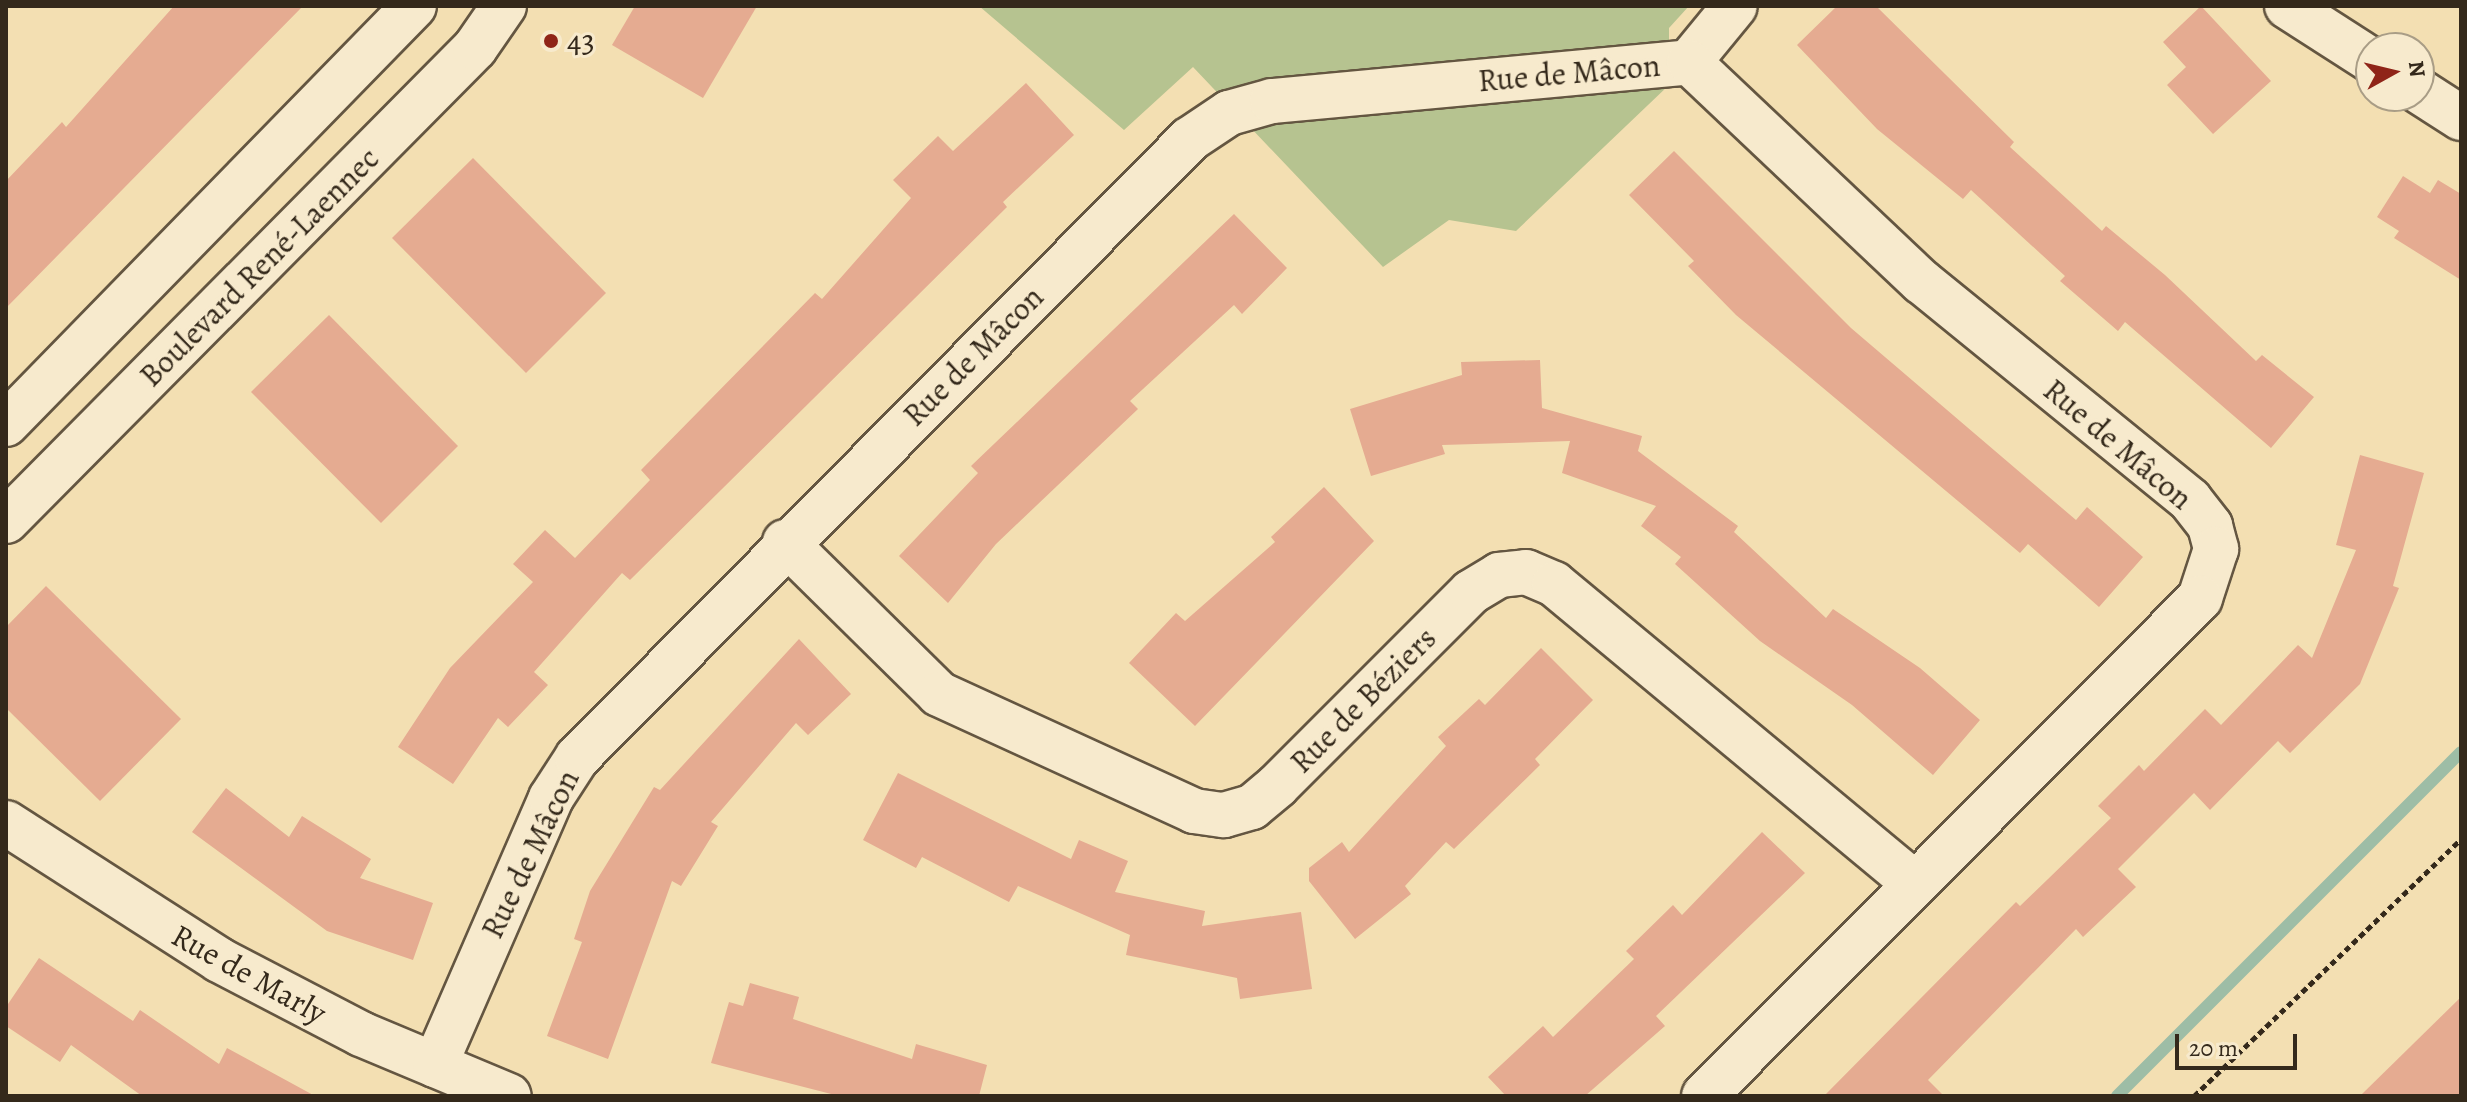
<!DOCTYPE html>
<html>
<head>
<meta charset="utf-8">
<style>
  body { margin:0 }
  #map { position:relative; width:2467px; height:1102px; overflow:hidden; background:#f3dfb2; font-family:Alegreya,serif }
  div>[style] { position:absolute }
  .green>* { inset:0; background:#b6c390 }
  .stream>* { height:12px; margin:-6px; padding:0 6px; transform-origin:6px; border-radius:6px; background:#9dbda6 }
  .building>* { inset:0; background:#e5ab91 }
  .path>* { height:5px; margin-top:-2.5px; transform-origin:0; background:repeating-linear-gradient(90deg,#34291b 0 6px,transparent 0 10px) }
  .roads { filter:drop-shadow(2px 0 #645641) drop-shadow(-2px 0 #645641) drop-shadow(0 2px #645641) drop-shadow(0 -2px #645641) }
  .street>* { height:44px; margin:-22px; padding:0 22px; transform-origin:22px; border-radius:22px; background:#f7eacd }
  .secondary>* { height:44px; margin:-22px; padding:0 22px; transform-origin:22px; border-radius:22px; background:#f7eacd }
  .dots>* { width:22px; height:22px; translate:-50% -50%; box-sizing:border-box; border:4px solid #f7eacd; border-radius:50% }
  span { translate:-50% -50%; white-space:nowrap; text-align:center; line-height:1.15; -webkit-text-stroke:6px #f7eacd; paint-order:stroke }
  .poi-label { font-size:32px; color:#34291b }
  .left { translate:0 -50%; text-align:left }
  .street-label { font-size:32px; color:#34291b }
  .frame { position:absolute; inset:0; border:8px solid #34291b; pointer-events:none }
  .north { position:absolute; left:2355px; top:32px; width:80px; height:80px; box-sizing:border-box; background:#f7eacd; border:2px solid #a99d86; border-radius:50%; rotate:82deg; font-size:22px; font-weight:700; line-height:32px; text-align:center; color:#34291b }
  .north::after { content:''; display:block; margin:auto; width:28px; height:36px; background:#8f2418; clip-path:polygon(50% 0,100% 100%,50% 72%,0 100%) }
  .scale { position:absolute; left:2175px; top:1034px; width:122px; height:36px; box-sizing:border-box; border:4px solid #34291b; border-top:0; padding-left:10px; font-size:24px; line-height:28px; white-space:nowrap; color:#34291b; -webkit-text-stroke:6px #f7eacd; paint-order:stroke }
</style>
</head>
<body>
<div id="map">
  <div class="green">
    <i style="clip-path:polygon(979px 6px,1689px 6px,1669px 28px,1669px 85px,1516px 231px,1449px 220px,1383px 267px,1193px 67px,1124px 130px)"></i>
  </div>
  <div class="stream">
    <i style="left:2117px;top:1096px;width:486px;rotate:-45deg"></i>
  </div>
  <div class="building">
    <i style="clip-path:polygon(174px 6px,303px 6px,6px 308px,6px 181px,62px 122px,66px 127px)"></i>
    <i style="clip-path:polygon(635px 6px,757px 6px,703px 98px,612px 45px)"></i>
    <i style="clip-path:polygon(1837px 6px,1876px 6px,2014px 142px,2010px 147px,2102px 231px,2106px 226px,2165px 275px,2256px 361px,2262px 355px,2314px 397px,2271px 448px,2125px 322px,2118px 331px,2060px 281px,2065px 276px,1971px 190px,1963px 199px,1877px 129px,1797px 45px)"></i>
    <i style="clip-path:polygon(2201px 6px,2271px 81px,2213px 134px,2167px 85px,2186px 67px,2163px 42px)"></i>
    <i style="clip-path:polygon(1026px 83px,1074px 135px,1003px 202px,1007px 207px,630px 580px,622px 573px,534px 672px,548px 685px,508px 727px,498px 718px,453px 784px,398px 747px,450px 668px,533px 582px,513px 564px,545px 530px,575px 558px,650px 480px,641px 470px,815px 293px,822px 299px,911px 198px,893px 180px,938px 136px,953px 151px)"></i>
    <i style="clip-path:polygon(1674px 151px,1851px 328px,2076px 520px,2087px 507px,2143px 557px,2099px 607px,2028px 544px,2020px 553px,1736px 315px,1688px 266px,1694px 261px,1629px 195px)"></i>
    <i style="clip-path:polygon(473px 158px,606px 293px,526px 373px,392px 238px)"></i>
    <i style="clip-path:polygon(2403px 176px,2430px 193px,2438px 180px,2461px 194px,2461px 280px,2394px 238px,2399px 231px,2377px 217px)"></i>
    <i style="clip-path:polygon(1234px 214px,1287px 268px,1242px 314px,1234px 305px,1130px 401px,1138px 409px,996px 544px,948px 603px,899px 556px,978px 473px,971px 466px)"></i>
    <i style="clip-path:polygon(329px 315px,458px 446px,381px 523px,251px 392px)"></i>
    <i style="clip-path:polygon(1540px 360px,1542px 408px,1642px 436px,1638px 451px,1738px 526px,1734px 532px,1826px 618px,1833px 609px,1920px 668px,1980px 720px,1933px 775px,1852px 705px,1760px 641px,1675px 564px,1681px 557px,1641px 526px,1656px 506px,1562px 473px,1570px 441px,1442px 445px,1445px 454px,1371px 476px,1350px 409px,1462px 375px,1461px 362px)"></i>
    <i style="clip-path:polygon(2360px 455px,2424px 473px,2393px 586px,2399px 588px,2360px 684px,2290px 753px,2278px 741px,2210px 810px,2194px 793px,2118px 869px,2136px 887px,2083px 937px,2076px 929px,1928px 1080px,1944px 1096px,1824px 1096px,2016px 902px,2020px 906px,2111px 818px,2098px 806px,2139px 765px,2144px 771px,2205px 709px,2221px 725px,2298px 645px,2312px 658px,2356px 550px,2336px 545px)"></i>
    <i style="clip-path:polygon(1324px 487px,1374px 541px,1195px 726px,1129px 663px,1176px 613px,1185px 621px,1275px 542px,1271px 537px)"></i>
    <i style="clip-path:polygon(46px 586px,181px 719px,100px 801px,6px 708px,6px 627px)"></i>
    <i style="clip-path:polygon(799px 639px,851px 694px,808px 735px,796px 723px,711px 822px,718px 826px,681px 886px,672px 881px,608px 1059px,547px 1036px,582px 942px,574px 939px,590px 891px,654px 787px,660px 790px)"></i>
    <i style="clip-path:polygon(1541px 648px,1593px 700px,1535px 759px,1540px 765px,1454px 849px,1446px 842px,1405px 886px,1411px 894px,1355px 939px,1309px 881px,1309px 868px,1342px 842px,1349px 852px,1446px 746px,1438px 737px,1479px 699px,1485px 705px)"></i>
    <i style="clip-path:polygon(898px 773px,1071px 859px,1079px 840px,1128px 861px,1115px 892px,1205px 911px,1202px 926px,1301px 912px,1312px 989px,1240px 999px,1237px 978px,1126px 955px,1130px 935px,1018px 886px,1009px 902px,922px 857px,916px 868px,863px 840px)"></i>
    <i style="clip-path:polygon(226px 788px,289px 837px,302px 816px,371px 859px,360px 878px,433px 903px,413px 960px,327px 931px,192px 832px)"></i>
    <i style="clip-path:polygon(1762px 832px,1805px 873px,1656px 1016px,1665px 1026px,1585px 1096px,1506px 1096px,1488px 1077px,1543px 1026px,1553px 1037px,1634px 959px,1626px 951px,1673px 905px,1682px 915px)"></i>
    <i style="clip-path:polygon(39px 958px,133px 1021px,140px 1010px,219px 1064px,227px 1048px,315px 1096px,142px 1096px,71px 1045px,60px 1062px,6px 1026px,6px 1007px)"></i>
    <i style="clip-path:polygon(750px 983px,799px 997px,793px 1019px,912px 1059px,916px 1044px,987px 1065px,979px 1096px,839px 1096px,711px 1063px,729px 1002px,743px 1006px)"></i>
    <i style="clip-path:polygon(2461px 997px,2461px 1096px,2360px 1096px)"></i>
  </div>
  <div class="path">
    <i style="left:2194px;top:1096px;width:371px;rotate:-43.9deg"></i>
  </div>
  <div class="roads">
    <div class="street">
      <i style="left:1689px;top:62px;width:72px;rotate:-50.6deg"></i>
      <i style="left:785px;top:542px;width:216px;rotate:44.6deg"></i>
      <i style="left:939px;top:694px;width:281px;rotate:24.6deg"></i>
      <i style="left:1194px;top:811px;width:30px;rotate:8deg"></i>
      <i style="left:1224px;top:815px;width:29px;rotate:-16deg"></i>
      <i style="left:1252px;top:807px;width:33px;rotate:-40deg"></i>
      <i style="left:1277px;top:786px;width:274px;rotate:-45deg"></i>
      <i style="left:1471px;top:592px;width:33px;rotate:-31deg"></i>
      <i style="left:1499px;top:575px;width:27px;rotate:-6deg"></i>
      <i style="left:1526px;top:572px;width:30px;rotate:23deg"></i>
      <i style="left:1554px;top:584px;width:468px;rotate:39.7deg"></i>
      <i style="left:6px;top:823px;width:253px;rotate:32.7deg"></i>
      <i style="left:219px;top:960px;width:160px;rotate:27.5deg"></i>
      <i style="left:361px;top:1034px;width:160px;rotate:22.7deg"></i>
      <i style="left:435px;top:1065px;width:291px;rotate:-66.5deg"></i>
      <i style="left:551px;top:798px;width:48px;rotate:-57deg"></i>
      <i style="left:577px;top:758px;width:871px;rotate:-45.28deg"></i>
      <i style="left:1190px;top:139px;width:47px;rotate:-33.7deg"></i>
      <i style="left:1229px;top:113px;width:45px;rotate:-15.6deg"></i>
      <i style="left:1272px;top:101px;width:419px;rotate:-5.3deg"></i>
      <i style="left:1689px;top:62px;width:320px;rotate:43.4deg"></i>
      <i style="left:1922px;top:282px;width:345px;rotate:39.1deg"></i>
      <i style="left:2190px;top:500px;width:33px;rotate:52deg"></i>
      <i style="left:2210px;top:526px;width:24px;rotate:75deg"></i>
      <i style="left:2216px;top:549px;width:52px;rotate:108.1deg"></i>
      <i style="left:2200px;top:598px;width:703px;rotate:134.88deg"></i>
    </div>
    <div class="secondary">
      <i style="left:2287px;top:6px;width:100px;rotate:32.7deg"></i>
      <i style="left:2419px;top:91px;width:50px;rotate:32.7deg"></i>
      <i style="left:6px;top:424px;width:584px;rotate:-45.69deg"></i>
      <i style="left:6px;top:521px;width:666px;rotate:-45.24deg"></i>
      <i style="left:475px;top:48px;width:51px;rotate:-55.4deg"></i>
    </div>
  </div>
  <div class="dots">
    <i style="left:551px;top:41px;background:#8f2418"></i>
  </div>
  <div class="poi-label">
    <span class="left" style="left:567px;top:41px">43</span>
  </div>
  <div class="street-label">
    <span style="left:1569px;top:73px;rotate:-5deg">Rue de Mâcon</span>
    <span style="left:259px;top:267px;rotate:-45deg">Boulevard René-Laennec</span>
    <span style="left:973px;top:356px;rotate:-45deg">Rue de Mâcon</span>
    <span style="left:2118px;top:444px;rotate:40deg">Rue de Mâcon</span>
    <span style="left:1363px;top:700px;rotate:-45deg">Rue de Béziers</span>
    <span style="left:530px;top:854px;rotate:-64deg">Rue de Mâcon</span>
    <span style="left:249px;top:974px;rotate:29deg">Rue de Marly</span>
  </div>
  <div class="frame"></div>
  <div class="north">N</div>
  <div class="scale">20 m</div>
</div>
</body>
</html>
